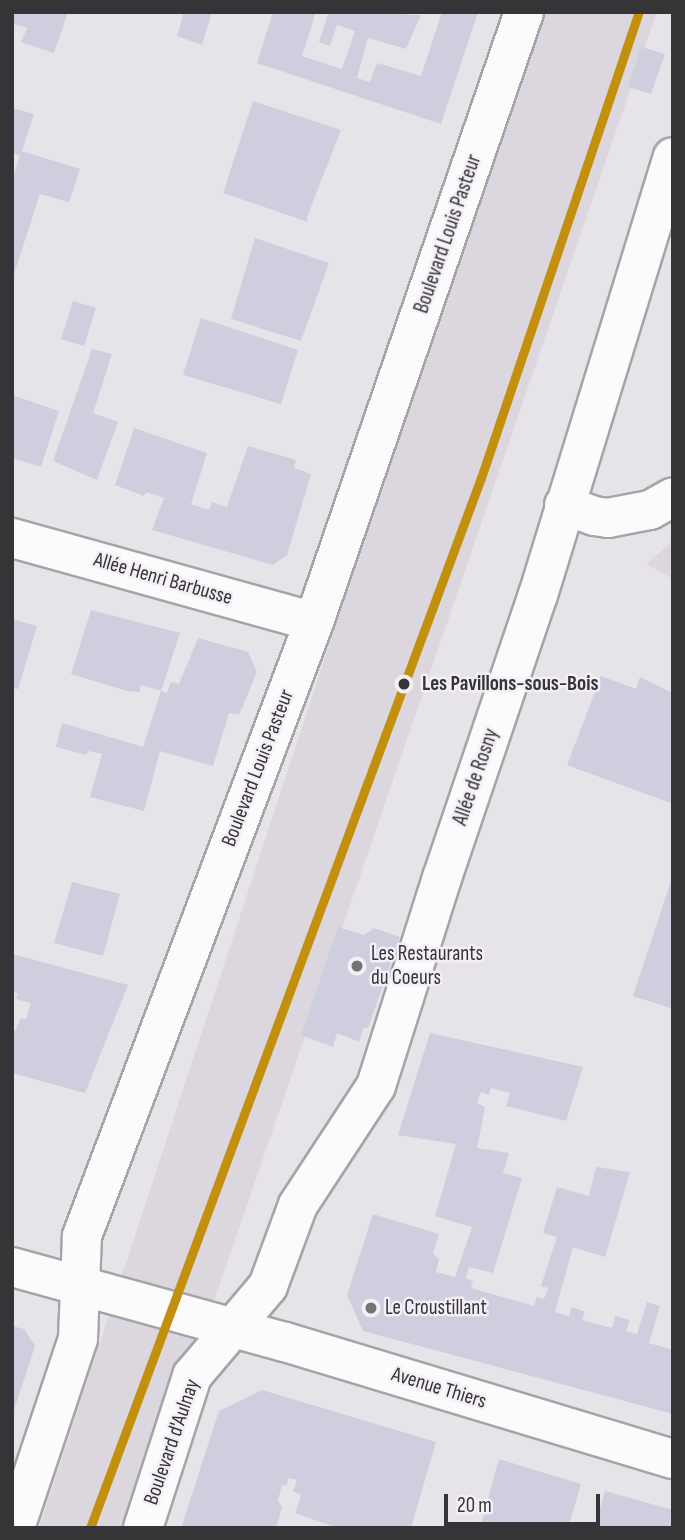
<!DOCTYPE html>
<html>
<head>
<meta charset="utf-8">
<style>
  body { margin:0 }
  #map { position:relative; width:685px; height:1540px; overflow:hidden; background:#e6e4e8; font-family:"Sofia Sans Condensed",sans-serif }
  div>[style] { position:absolute }
  .built>* { inset:0; background:#dcd6df }
  .building>* { inset:0; background:#cecedf }
  .roads { filter:drop-shadow(2px 0 #a5a4a7) drop-shadow(-2px 0 #a5a4a7) drop-shadow(0 2px #a5a4a7) drop-shadow(0 -2px #a5a4a7) }
  .minor>* { height:38px; margin:-19px; padding:0 19px; transform-origin:19px; border-radius:19px; background:#fbfbfc }
  .secondary>* { height:38px; margin:-19px; padding:0 19px; transform-origin:19px; border-radius:19px; background:#fbfbfc }
  .tram-1>* { height:9px; margin:-4.5px; padding:0 4.5px; transform-origin:4.5px; border-radius:4.5px; background:#c3900e }
  .dots>* { width:19px; height:19px; translate:-50% -50%; box-sizing:border-box; border:4px solid #f4eff7; border-radius:50% }
  span { translate:-50% -50%; white-space:nowrap; text-align:center; line-height:1.15; -webkit-text-stroke:5px #f4eff7; paint-order:stroke }
  .street-label { font-size:21px; color:#353437 }
  .stop-label { font-size:21px; color:#353437; font-weight:700 }
  .left { translate:0 -50%; text-align:left }
  .poi-label { font-size:21px; color:#353437 }
  .frame { position:absolute; inset:0; border:14px solid #353437; pointer-events:none }
  .scale { position:absolute; left:444px; top:1494px; width:156px; height:32px; box-sizing:border-box; border:4px solid #353437; border-top:0; padding-left:9px; font-size:21px; line-height:24px; white-space:nowrap; color:#353437; -webkit-text-stroke:5px #f4eff7; paint-order:stroke }
</style>
</head>
<body>
<div id="map">
  <div class="built">
    <i style="clip-path:polygon(537px 12px,657px 12px,136px 1528px,39px 1528px)"></i>
    <i style="clip-path:polygon(673px 541px,673px 579px,646px 564px)"></i>
  </div>
  <div class="building">
    <i style="clip-path:polygon(12px 12px,68px 12px,54px 53px,21px 42px,27px 28px,12px 23px)"></i>
    <i style="clip-path:polygon(184px 12px,212px 12px,202px 45px,177px 36px)"></i>
    <i style="clip-path:polygon(273px 12px,316px 12px,302px 56px,342px 69px,355px 31px,337px 25px,330px 46px,319px 42px,329px 12px,421px 15px,406px 49px,368px 38px,357px 78px,370px 82px,377px 63px,421px 76px,442px 12px,478px 12px,441px 124px,257px 63px)"></i>
    <i style="clip-path:polygon(641px 47px,665px 54px,651px 94px,628px 87px)"></i>
    <i style="clip-path:polygon(253px 101px,341px 130px,307px 217px,308px 222px,223px 193px)"></i>
    <i style="clip-path:polygon(12px 108px,34px 114px,22px 151px,80px 169px,69px 202px,40px 194px,13px 277px,12px 180px,20px 155px,12px 153px)"></i>
    <i style="clip-path:polygon(255px 238px,329px 263px,301px 341px,231px 319px)"></i>
    <i style="clip-path:polygon(73px 301px,96px 308px,84px 346px,61px 339px)"></i>
    <i style="clip-path:polygon(201px 318px,298px 350px,281px 404px,183px 375px)"></i>
    <i style="clip-path:polygon(92px 349px,112px 354px,93px 413px,118px 422px,97px 480px,53px 461px)"></i>
    <i style="clip-path:polygon(12px 395px,59px 411px,41px 467px,12px 458px)"></i>
    <i style="clip-path:polygon(134px 428px,207px 453px,191px 504px,209px 510px,212px 502px,227px 507px,248px 446px,296px 460px,294px 468px,311px 474px,287px 555px,273px 565px,152px 530px,164px 498px,146px 492px,144px 496px,115px 485px)"></i>
    <i style="clip-path:polygon(91px 610px,180px 633px,161px 691px,167px 693px,171px 682px,179px 684px,198px 638px,248px 652px,257px 672px,239px 715px,229px 713px,213px 766px,160px 751px,144px 811px,90px 797px,102px 754px,88px 751px,87px 755px,56px 747px,62px 723px,143px 747px,161px 691px,141px 685px,139px 692px,127px 691px,71px 674px)"></i>
    <i style="clip-path:polygon(12px 619px,37px 626px,18px 689px,12px 688px)"></i>
    <i style="clip-path:polygon(601px 676px,636px 689px,640px 677px,673px 693px,673px 804px,567px 765px)"></i>
    <i style="clip-path:polygon(672px 878px,673px 878px,673px 1009px,633px 996px)"></i>
    <i style="clip-path:polygon(72px 882px,120px 894px,103px 956px,54px 943px)"></i>
    <i style="clip-path:polygon(338px 927px,364px 935px,374px 928px,400px 937px,368px 1028px,364px 1027px,359px 1042px,337px 1033px,333px 1047px,301px 1035px)"></i>
    <i style="clip-path:polygon(12px 954px,128px 985px,85px 1093px,12px 1073px,12px 1031px,15px 1031px,21px 1018px,26px 1019px,31px 1003px,16px 999px,18px 993px,12px 991px)"></i>
    <i style="clip-path:polygon(430px 1033px,583px 1067px,566px 1121px,506px 1106px,510px 1093px,491px 1088px,489px 1095px,481px 1092px,477px 1103px,485px 1107px,477px 1148px,509px 1153px,503px 1173px,522px 1178px,493px 1273px,469px 1267px,466px 1278px,473px 1281px,471px 1288px,534px 1306px,537px 1297px,544px 1299px,548px 1288px,541px 1286px,557px 1237px,543px 1233px,557px 1187px,589px 1196px,596px 1167px,630px 1172px,605px 1257px,573px 1247px,555px 1312px,569px 1316px,572px 1307px,585px 1312px,582px 1320px,612px 1328px,615px 1316px,630px 1320px,626px 1331px,637px 1334px,647px 1302px,660px 1306px,649px 1343px,673px 1350px,673px 1414px,363px 1331px,347px 1295px,373px 1214px,439px 1234px,433px 1254px,439px 1259px,436px 1272px,455px 1277px,472px 1227px,435px 1216px,456px 1144px,398px 1135px)"></i>
    <i style="clip-path:polygon(12px 1326px,24px 1329px,35px 1346px,13px 1413px)"></i>
    <i style="clip-path:polygon(262px 1390px,436px 1442px,411px 1528px,337px 1528px,295px 1513px,301px 1495px,293px 1491px,297px 1480px,289px 1478px,286px 1486px,282px 1485px,278px 1500px,282px 1508px,276px 1528px,181px 1528px,219px 1411px)"></i>
    <i style="clip-path:polygon(499px 1459px,581px 1484px,568px 1528px,480px 1528px)"></i>
    <i style="clip-path:polygon(605px 1491px,673px 1510px,673px 1528px,594px 1528px)"></i>
  </div>
  <div class="roads">
    <div class="minor">
      <i style="left:564px;top:505px;width:32px;rotate:20deg"></i>
      <i style="left:594px;top:516px;width:14px;rotate:8deg"></i>
      <i style="left:608px;top:518px;width:43px;rotate:-10.8deg"></i>
      <i style="left:650px;top:510px;width:26px;rotate:-29deg"></i>
      <i style="left:12px;top:538px;width:313px;rotate:15.5deg"></i>
      <i style="left:15px;top:1528px;width:199px;rotate:-71.6deg"></i>
      <i style="left:78px;top:1339px;width:103px;rotate:-87.8deg"></i>
      <i style="left:82px;top:1236px;width:656px;rotate:-69.3deg"></i>
      <i style="left:314px;top:622px;width:645px;rotate:-71deg"></i>
      <i style="left:143px;top:1528px;width:160px;rotate:-72.1deg"></i>
      <i style="left:192px;top:1376px;width:118px;rotate:-49.8deg"></i>
      <i style="left:268px;top:1286px;width:86px;rotate:-69.7deg"></i>
      <i style="left:298px;top:1205px;width:142px;rotate:-56.8deg"></i>
      <i style="left:376px;top:1086px;width:218px;rotate:-72.4deg"></i>
      <i style="left:442px;top:878px;width:299px;rotate:-71.3deg"></i>
      <i style="left:538px;top:595px;width:458px;rotate:-72.9deg"></i>
    </div>
    <div class="secondary">
      <i style="left:12px;top:1267px;width:283px;rotate:15.4deg"></i>
      <i style="left:285px;top:1342px;width:405px;rotate:16.8deg"></i>
    </div>
  </div>
  <div class="tram-1">
    <i style="left:90px;top:1528px;width:1120px;rotate:-69.58deg"></i>
    <i style="left:481px;top:478px;width:492px;rotate:-71.3deg"></i>
  </div>
  <div class="dots">
    <i style="left:404px;top:684px;background:#353437"></i>
    <i style="left:357px;top:966px;background:#737275"></i>
    <i style="left:371px;top:1308px;background:#737275"></i>
  </div>
  <div class="street-label">
    <span style="left:448px;top:234px;rotate:-71deg">Boulevard Louis Pasteur</span>
    <span style="left:163px;top:579px;rotate:16deg">Allée Henri Barbusse</span>
    <span style="left:258px;top:768px;rotate:-69deg">Boulevard Louis Pasteur</span>
    <span style="left:476px;top:777px;rotate:-71deg">Allée de Rosny</span>
    <span style="left:439px;top:1388px;rotate:17deg">Avenue Thiers</span>
    <span style="left:172px;top:1442px;rotate:-71deg">Boulevard d'Aulnay</span>
  </div>
  <div class="stop-label">
    <span class="left" style="left:422px;top:684px">Les Pavillons-sous-Bois</span>
  </div>
  <div class="poi-label">
    <span class="left" style="left:371px;top:966px">Les Restaurants<br>du Coeurs</span>
    <span class="left" style="left:385px;top:1308px">Le Croustillant</span>
  </div>
  <div class="frame"></div>
  <div class="scale">20 m</div>
</div>
</body>
</html>
